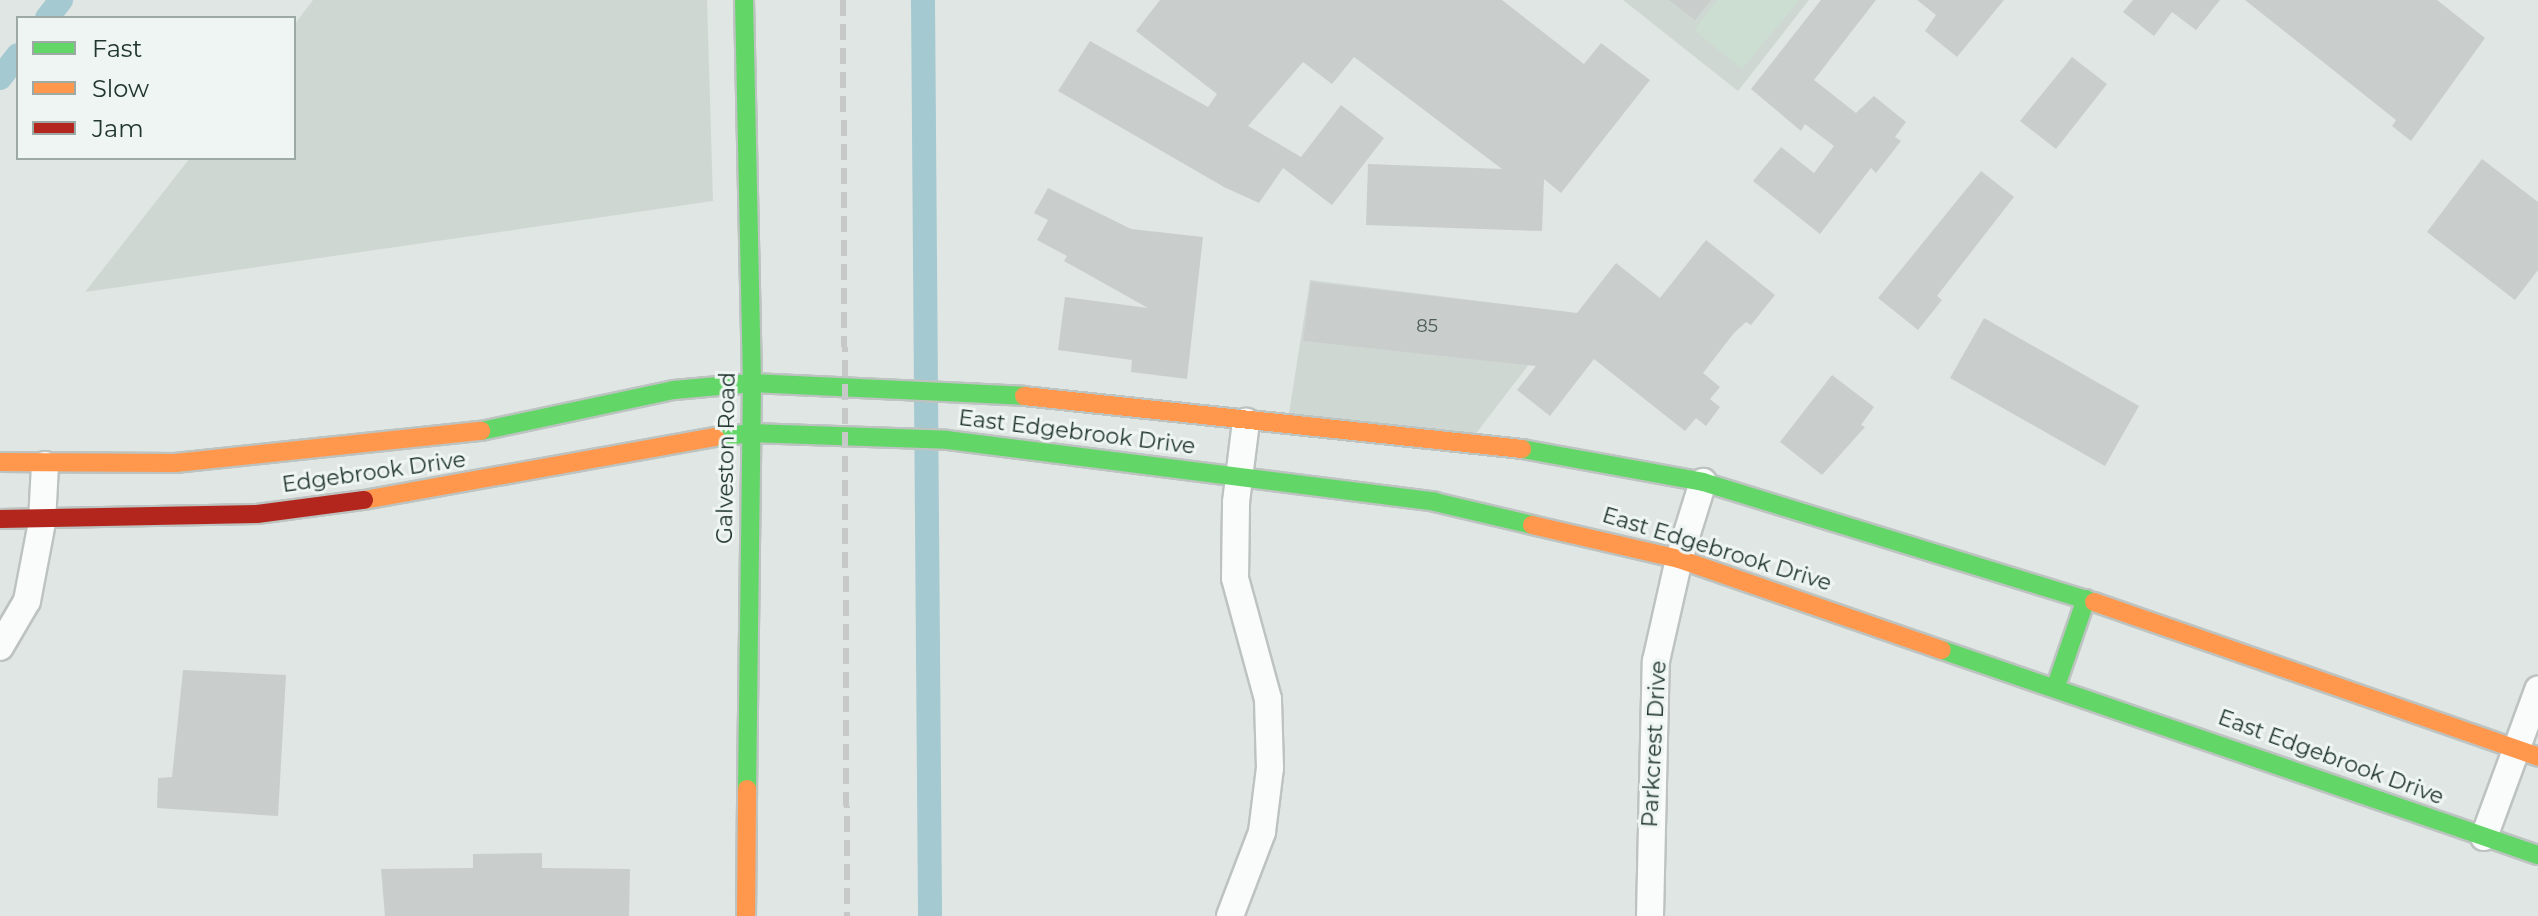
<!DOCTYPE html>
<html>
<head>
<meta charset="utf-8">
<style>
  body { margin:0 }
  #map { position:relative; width:2538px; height:916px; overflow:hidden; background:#e0e6e3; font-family:Montserrat,sans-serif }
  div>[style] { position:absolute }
  .built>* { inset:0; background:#cfd7d3 }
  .green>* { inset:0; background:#cbded1 }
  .canal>* { height:24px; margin:-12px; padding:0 12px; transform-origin:12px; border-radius:12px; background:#a4c9d0 }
  .building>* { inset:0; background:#c9cecc }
  .roads { filter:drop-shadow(2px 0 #bdc3c0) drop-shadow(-2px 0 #bdc3c0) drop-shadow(0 2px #bdc3c0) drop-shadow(0 -2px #bdc3c0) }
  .street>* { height:26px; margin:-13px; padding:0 13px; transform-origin:13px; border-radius:13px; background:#fafbfb }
  .fast>* { height:18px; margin:-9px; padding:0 9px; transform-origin:9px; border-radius:9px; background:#63d668 }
  .slow>* { height:18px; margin:-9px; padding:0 9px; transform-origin:9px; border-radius:9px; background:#ff974d }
  .jam>* { height:18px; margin:-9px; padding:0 9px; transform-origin:9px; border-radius:9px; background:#b3261e }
  .rail>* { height:6px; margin-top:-3px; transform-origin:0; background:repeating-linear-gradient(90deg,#c6c9c8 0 16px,transparent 0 24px) }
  span { translate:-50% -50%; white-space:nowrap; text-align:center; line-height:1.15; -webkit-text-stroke:6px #eef5f2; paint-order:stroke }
  .number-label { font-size:18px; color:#4c5d58 }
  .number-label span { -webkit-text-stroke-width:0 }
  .street-label { font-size:22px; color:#223631 }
  .legend { position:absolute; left:16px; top:16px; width:280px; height:144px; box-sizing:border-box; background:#eef5f2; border:2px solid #9ca9a5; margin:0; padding:10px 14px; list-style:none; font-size:24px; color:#223631 }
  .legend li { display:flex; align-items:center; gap:16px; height:40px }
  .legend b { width:40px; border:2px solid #9ca9a5 }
</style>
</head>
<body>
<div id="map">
  <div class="built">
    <i style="clip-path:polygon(313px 0,707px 0,713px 201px,85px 292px,190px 158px,294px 158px,294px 25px)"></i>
    <i style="clip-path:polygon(1623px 0,1809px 0,1738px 91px)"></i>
    <i style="clip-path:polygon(1310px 280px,1569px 312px,1474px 436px,1289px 413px)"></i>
  </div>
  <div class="green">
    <i style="clip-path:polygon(1718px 0,1799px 0,1742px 69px,1694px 30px)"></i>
  </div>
  <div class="canal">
    <i style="left:923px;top:0;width:916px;rotate:89.56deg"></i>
    <i style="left:47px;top:18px;width:23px;rotate:-52deg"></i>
    <i style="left:0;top:78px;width:29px;rotate:-52deg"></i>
  </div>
  <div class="building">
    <i style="clip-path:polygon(1160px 0,1502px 0,1584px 64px,1601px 43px,1650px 80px,1561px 193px,1544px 179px,1542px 231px,1366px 225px,1368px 164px,1502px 169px,1354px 57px,1332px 84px,1303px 62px,1248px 126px,1301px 157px,1341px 105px,1384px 138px,1332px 205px,1283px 168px,1259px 203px,1224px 187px,1058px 91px,1090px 41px,1208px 107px,1217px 94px,1136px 31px)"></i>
    <i style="clip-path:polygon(1669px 0,1711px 0,1695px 20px)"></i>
    <i style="clip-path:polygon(1821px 0,1876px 0,1814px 80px,1856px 113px,1874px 96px,1906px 122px,1895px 137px,1901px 141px,1876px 173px,1871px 168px,1820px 234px,1753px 181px,1781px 147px,1814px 173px,1834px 146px,1805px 124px,1801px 131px,1751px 89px)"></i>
    <i style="clip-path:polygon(1917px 0,2004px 0,1957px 57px,1925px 31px,1936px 15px)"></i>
    <i style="clip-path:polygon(2133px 0,2220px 0,2196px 30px,2172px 12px,2154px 36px,2123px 12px)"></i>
    <i style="clip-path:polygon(2245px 0,2437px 0,2485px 38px,2411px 141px,2392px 126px,2396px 120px)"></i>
    <i style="clip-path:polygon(2072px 57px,2107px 84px,2056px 149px,2020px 121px)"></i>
    <i style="clip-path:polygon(2482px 159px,2538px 202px,2538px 270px,2515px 300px,2427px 232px)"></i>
    <i style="clip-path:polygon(1981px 171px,2014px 197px,1937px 296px,1942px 300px,1918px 330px,1878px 298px)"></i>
    <i style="clip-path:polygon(1048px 188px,1131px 229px,1203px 237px,1187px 379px,1131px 372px,1132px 360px,1058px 350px,1065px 297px,1148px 308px,1064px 261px,1067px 256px,1037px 240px,1048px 220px,1034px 213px)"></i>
    <i style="clip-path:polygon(1706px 240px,1775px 295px,1751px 325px,1746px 322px,1734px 333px,1703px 373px,1720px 387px,1710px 399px,1720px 407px,1706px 426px,1696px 418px,1685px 431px,1594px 359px,1550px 416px,1517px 390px,1536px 366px,1303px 341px,1311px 282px,1577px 313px,1616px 263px,1660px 298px)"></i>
    <i style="clip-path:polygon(1984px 318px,2139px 406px,2105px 466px,1950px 378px)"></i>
    <i style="clip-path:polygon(1832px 375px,1874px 407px,1861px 425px,1865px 427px,1822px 475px,1780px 442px)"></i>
    <i style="clip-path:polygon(183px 670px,286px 675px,278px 816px,157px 808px,158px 778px,172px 777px)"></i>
    <i style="clip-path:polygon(542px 853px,542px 868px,630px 869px,629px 916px,385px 916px,381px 869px,473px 868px,473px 854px)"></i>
  </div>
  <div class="roads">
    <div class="street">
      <i style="left:0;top:647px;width:53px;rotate:-59.6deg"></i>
      <i style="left:27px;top:601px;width:80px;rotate:-79.2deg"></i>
      <i style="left:42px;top:522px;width:57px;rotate:-87deg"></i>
      <i style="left:2484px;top:837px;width:157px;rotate:-69.8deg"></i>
      <i style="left:1230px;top:916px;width:90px;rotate:-69.1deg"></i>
      <i style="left:1262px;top:832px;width:64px;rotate:-82.9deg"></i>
      <i style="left:1270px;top:768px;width:69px;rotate:-91.7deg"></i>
      <i style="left:1268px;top:699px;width:125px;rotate:-105.3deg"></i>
      <i style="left:1235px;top:578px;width:76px;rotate:-89.2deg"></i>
      <i style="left:1236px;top:502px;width:81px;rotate:-82.9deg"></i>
      <i style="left:1650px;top:916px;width:255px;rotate:-88.7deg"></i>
      <i style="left:1656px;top:661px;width:105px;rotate:-77.3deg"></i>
      <i style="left:1679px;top:559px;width:81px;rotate:-72.7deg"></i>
    </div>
    <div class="fast">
      <i style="left:744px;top:0;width:383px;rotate:88.8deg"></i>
      <i style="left:752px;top:383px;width:406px;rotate:90.7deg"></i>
      <i style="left:481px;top:431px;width:197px;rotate:-12deg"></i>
      <i style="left:674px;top:390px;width:78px;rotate:-5.1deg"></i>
      <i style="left:752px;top:383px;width:272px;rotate:2.7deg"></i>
      <i style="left:715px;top:437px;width:36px;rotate:-6deg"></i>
      <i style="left:751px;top:433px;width:196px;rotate:2deg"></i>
      <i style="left:947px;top:440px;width:492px;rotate:7.2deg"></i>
      <i style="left:1435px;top:502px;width:100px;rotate:13.3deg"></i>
      <i style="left:1522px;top:449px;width:184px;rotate:10.3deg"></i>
      <i style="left:1703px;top:482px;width:409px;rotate:17.1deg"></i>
      <i style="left:1942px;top:650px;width:630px;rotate:18.98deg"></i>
      <i style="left:2056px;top:686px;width:92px;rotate:-71deg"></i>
    </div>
    <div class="slow">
      <i style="left:1024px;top:396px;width:501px;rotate:6.07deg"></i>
      <i style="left:0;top:462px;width:175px;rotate:0.3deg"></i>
      <i style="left:175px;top:463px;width:308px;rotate:-6deg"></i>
      <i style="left:364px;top:500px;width:357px;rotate:-10.2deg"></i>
      <i style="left:1532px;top:525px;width:151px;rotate:13deg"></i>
      <i style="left:1679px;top:559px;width:278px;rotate:19.1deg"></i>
      <i style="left:2094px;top:602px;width:470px;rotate:19.2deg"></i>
      <i style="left:746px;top:916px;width:127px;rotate:-89.5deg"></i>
    </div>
    <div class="jam">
      <i style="left:0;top:519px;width:257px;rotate:-1.1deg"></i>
      <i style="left:257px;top:514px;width:108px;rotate:-7.5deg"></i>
    </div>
  </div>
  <div class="rail">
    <i style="left:843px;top:0;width:916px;rotate:89.75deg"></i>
  </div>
  <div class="number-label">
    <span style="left:1427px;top:326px">85</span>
  </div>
  <div class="street-label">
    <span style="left:1077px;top:432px;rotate:7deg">East Edgebrook Drive</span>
    <span style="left:726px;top:458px;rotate:-89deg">Galveston Road</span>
    <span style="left:374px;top:472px;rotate:-8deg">Edgebrook Drive</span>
    <span style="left:1717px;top:549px;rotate:17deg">East Edgebrook Drive</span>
    <span style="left:1654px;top:744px;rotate:-87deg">Parkcrest Drive</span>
    <span style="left:2331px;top:757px;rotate:20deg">East Edgebrook Drive</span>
  </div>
  <ul class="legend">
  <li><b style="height:10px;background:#63d668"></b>Fast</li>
  <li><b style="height:10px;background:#ff974d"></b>Slow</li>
  <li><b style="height:10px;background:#b3261e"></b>Jam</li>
  </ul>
</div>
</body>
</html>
